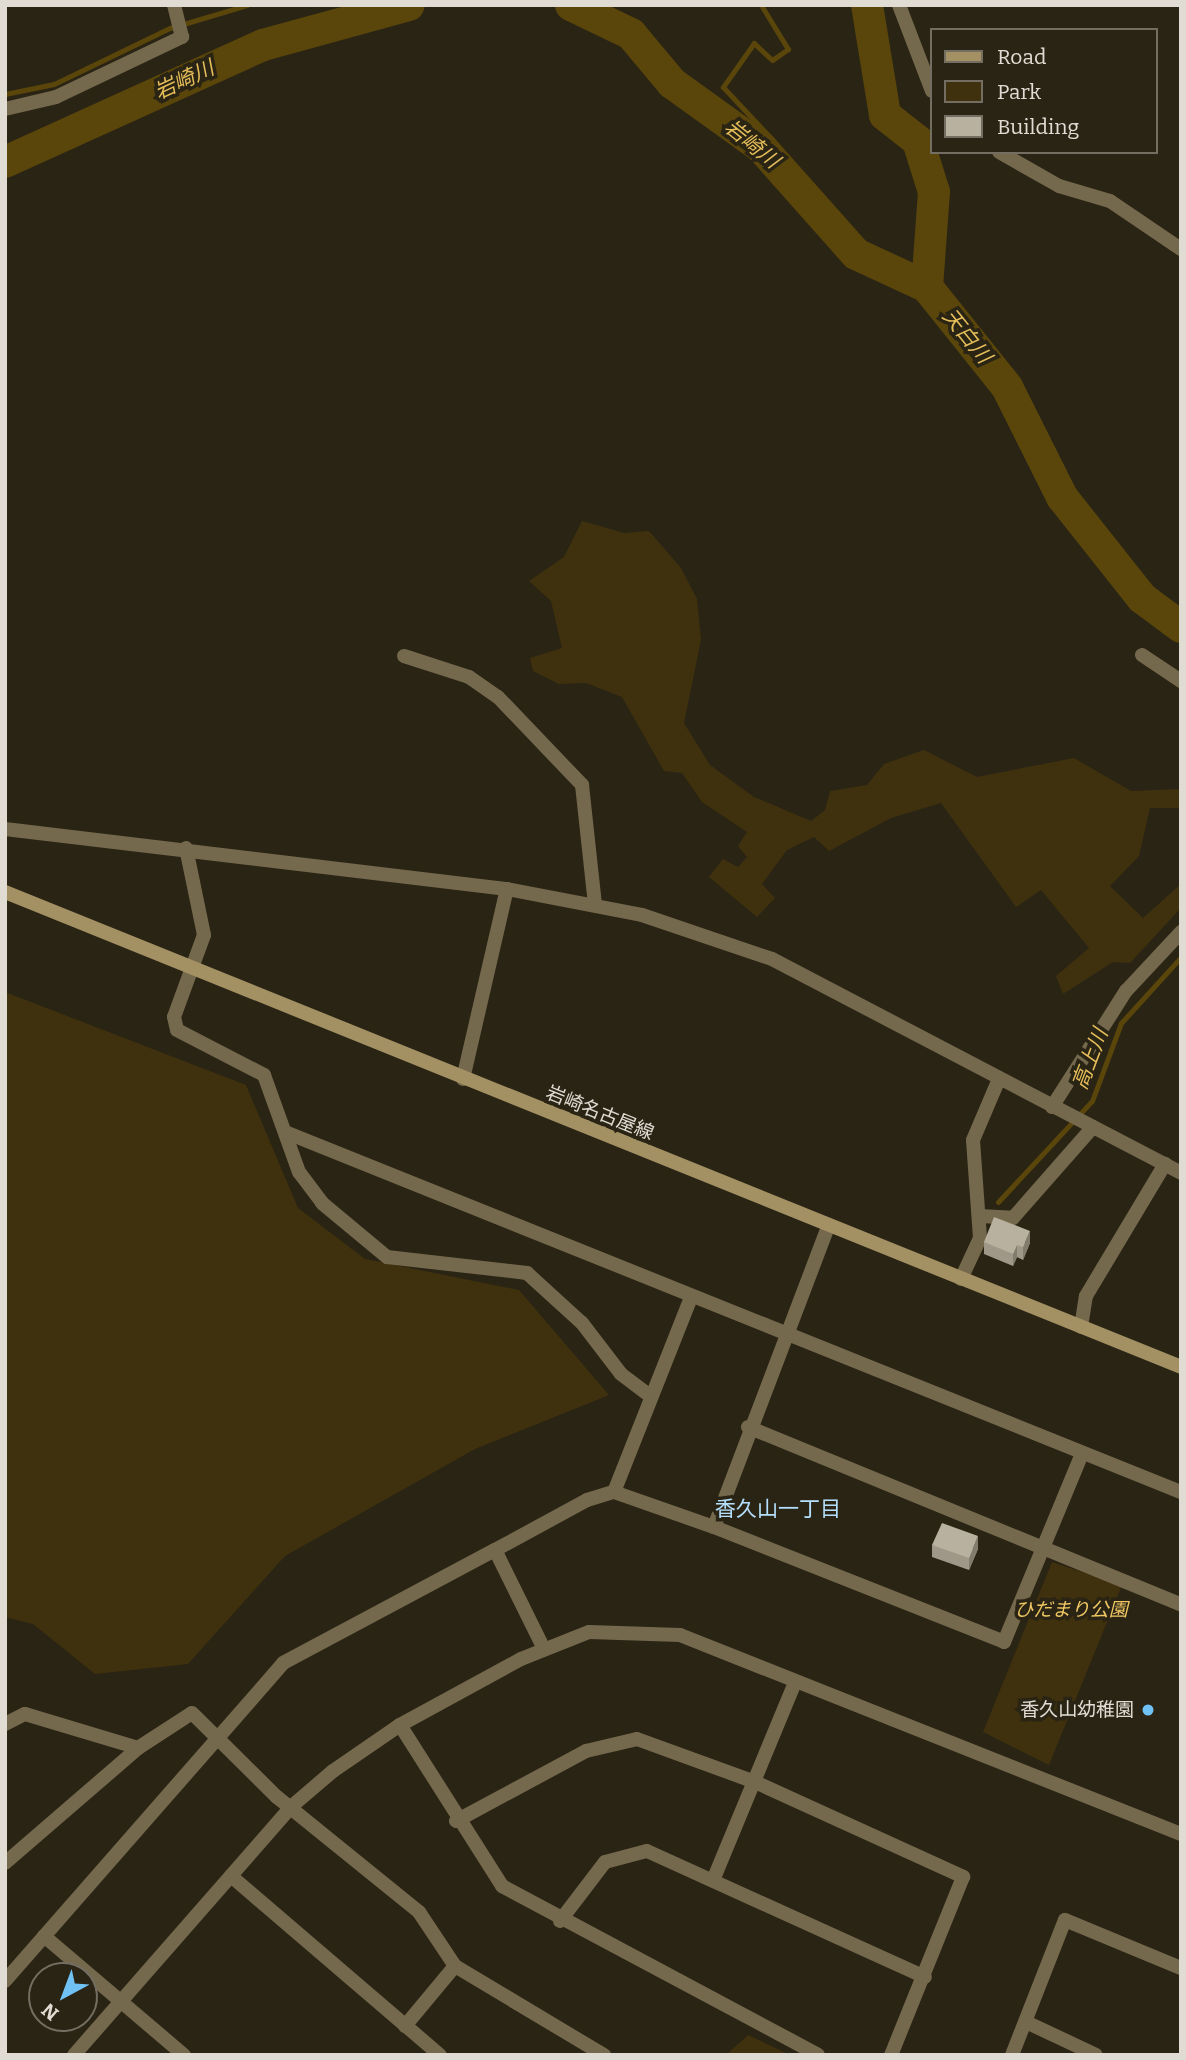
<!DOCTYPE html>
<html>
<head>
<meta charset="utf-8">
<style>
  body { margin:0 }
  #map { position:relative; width:1186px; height:2060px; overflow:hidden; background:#2a2415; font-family:Bitter,"Noto Sans JP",serif }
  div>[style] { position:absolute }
  .green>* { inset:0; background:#3f310d }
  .stream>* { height:5px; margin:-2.5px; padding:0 2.5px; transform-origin:2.5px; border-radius:2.5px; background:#5a460a }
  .river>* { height:32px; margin:-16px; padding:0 16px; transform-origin:16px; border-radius:16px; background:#5a460a }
  .minor>* { height:14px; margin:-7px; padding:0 7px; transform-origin:7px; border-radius:7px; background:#75694d }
  .tertiary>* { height:14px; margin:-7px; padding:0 7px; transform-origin:7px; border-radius:7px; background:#75694d }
  .secondary>* { height:14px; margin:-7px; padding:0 7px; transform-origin:7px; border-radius:7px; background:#a39063 }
  .wall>* { inset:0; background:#9f9889 }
  .shaded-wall>* { inset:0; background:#827c6f }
  .building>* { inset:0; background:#b9b19f }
  .dots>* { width:19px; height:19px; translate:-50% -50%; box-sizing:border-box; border:4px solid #2a2415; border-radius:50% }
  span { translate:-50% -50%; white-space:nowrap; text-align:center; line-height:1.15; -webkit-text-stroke:7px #2a2415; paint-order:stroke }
  .street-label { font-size:19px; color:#e0dcd3 }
  .park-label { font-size:19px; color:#eec662; font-style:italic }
  .poi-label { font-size:19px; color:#e0dcd3 }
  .right { translate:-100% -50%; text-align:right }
  .water-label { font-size:21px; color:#e5be59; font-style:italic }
  .neighbourhood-label { font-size:21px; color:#b5e0fd }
  .frame { position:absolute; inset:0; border:7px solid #e0dcd3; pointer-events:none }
  .legend { position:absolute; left:930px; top:28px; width:228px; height:126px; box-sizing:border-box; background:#2a2415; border:2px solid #736e61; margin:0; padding:9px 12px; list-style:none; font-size:21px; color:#e0dcd3 }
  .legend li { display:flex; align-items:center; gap:14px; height:35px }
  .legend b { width:35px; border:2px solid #736e61 }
  .north { position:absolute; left:28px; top:1962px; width:70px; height:70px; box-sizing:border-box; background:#2a2415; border:2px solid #736e61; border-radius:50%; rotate:221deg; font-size:19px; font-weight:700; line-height:28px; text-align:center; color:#e0dcd3 }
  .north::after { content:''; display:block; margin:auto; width:24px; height:32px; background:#70c1f4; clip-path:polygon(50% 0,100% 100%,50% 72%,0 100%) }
</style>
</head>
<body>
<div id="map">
  <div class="green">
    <i style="clip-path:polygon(582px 521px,624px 533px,649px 531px,681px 568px,697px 599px,701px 640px,684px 723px,710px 765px,754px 797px,811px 821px,825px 810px,830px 791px,867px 785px,884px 764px,924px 750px,977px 777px,1074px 758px,1131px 791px,1181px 789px,1181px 808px,1150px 808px,1139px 856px,1110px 886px,1143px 918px,1181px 884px,1181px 908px,1130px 963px,1113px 962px,1063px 994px,1056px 976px,1089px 948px,1041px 890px,1016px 907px,941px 803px,891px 818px,829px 851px,814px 837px,787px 850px,762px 884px,775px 898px,757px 917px,709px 877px,723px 859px,738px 867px,747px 857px,738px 846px,747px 832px,702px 802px,682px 773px,664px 771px,622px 697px,586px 683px,559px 684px,533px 671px,530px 658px,562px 648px,551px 601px,529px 581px,564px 557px)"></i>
    <i style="clip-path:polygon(5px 992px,246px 1085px,298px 1208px,365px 1259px,519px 1290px,609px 1395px,475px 1449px,285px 1556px,188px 1664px,95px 1674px,33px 1624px,5px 1617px)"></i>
    <i style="clip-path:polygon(1052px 1562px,1122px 1585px,1049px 1765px,983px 1732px)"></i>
    <i style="clip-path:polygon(748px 2035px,790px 2055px,726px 2055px)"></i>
  </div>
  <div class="stream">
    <i style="left:761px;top:5px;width:52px;rotate:58.5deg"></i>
    <i style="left:788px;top:49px;width:19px;rotate:145deg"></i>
    <i style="left:772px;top:60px;width:25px;rotate:-137deg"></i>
    <i style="left:754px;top:43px;width:54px;rotate:125.2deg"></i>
    <i style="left:723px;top:87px;width:64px;rotate:46.9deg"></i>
    <i style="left:767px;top:134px;width:14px;rotate:115deg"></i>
    <i style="left:5px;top:94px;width:50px;rotate:-11.5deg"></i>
    <i style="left:54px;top:84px;width:129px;rotate:-25.8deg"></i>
    <i style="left:170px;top:28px;width:80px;rotate:-16.6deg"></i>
    <i style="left:998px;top:1202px;width:138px;rotate:-47.1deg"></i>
    <i style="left:1092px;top:1101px;width:83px;rotate:-69.6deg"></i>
    <i style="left:1121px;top:1023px;width:89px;rotate:-47.7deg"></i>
  </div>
  <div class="river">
    <i style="left:571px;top:5px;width:67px;rotate:25.8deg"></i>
    <i style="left:631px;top:34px;width:64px;rotate:50.1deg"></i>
    <i style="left:672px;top:83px;width:110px;rotate:35.7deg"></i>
    <i style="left:761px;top:147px;width:143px;rotate:48.4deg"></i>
    <i style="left:856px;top:254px;width:78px;rotate:24.9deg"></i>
    <i style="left:927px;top:287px;width:128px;rotate:51.3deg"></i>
    <i style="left:1007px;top:387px;width:123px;rotate:63.4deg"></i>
    <i style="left:1062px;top:497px;width:129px;rotate:51.6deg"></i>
    <i style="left:1142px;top:598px;width:49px;rotate:36.6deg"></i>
    <i style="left:867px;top:5px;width:111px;rotate:80.7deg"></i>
    <i style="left:885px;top:115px;width:42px;rotate:38.2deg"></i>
    <i style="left:918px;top:141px;width:53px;rotate:72.6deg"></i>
    <i style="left:934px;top:192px;width:95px;rotate:94.2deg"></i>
    <i style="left:5px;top:162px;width:283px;rotate:-24.4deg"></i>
    <i style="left:263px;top:45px;width:151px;rotate:-15.3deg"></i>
  </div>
  <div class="minor">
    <i style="left:899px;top:5px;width:92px;rotate:69deg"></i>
    <i style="left:5px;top:109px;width:52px;rotate:-13.2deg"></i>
    <i style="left:56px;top:97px;width:140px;rotate:-25.5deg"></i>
    <i style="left:182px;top:37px;width:33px;rotate:-104deg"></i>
    <i style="left:999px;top:152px;width:69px;rotate:29.5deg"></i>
    <i style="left:1059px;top:186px;width:53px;rotate:16.4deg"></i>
    <i style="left:1110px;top:201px;width:86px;rotate:34.1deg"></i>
    <i style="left:1142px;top:655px;width:47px;rotate:33.7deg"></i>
    <i style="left:404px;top:656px;width:68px;rotate:17.9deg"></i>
    <i style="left:469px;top:677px;width:35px;rotate:35deg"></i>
    <i style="left:498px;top:697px;width:122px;rotate:46.3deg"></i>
    <i style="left:582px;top:785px;width:120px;rotate:83.8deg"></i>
    <i style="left:5px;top:829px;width:506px;rotate:6.82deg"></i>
    <i style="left:507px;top:889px;width:137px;rotate:10.9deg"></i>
    <i style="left:642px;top:915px;width:137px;rotate:18.7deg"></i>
    <i style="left:772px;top:959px;width:462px;rotate:27.6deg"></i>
    <i style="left:186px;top:848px;width:89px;rotate:78.3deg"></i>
    <i style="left:204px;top:935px;width:87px;rotate:110.1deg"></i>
    <i style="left:174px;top:1017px;width:13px;rotate:77deg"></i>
    <i style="left:177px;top:1030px;width:98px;rotate:27.3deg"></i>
    <i style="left:264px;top:1075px;width:103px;rotate:70.2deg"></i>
    <i style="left:299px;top:1172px;width:39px;rotate:53deg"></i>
    <i style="left:322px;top:1203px;width:85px;rotate:39.7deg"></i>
    <i style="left:387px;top:1257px;width:141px;rotate:6.5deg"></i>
    <i style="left:527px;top:1273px;width:74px;rotate:42.3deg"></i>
    <i style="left:582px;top:1323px;width:64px;rotate:52.6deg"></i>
    <i style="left:621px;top:1374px;width:38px;rotate:37deg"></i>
    <i style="left:463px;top:1079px;width:195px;rotate:-77deg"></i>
    <i style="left:1052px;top:1107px;width:138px;rotate:-57.5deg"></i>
    <i style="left:1126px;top:991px;width:81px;rotate:-47deg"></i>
    <i style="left:285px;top:1132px;width:966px;rotate:21.89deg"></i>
    <i style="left:979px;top:1216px;width:34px;rotate:3deg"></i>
    <i style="left:1013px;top:1218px;width:121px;rotate:-48.7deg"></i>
    <i style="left:961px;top:1279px;width:45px;rotate:-65.1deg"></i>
    <i style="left:980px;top:1238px;width:98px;rotate:-94.1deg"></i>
    <i style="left:973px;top:1140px;width:66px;rotate:-66.9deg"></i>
    <i style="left:1081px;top:1327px;width:31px;rotate:-81deg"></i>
    <i style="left:1086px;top:1296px;width:154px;rotate:-59.1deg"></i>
    <i style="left:748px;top:1427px;width:468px;rotate:22.3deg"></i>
    <i style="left:614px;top:1492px;width:209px;rotate:-68.4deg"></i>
    <i style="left:714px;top:1527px;width:312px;rotate:21.6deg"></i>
    <i style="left:1004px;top:1642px;width:204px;rotate:-67.5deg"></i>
    <i style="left:543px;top:1647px;width:108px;rotate:-116.3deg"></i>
    <i style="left:495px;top:1550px;width:105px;rotate:-28.5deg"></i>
    <i style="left:587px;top:1500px;width:28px;rotate:-17deg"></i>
    <i style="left:614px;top:1492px;width:106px;rotate:19.3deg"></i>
    <i style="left:714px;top:1527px;width:323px;rotate:-69.2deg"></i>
    <i style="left:5px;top:1724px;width:22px;rotate:-27deg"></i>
    <i style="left:25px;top:1714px;width:118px;rotate:16.7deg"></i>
    <i style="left:400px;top:1725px;width:191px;rotate:57.6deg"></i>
    <i style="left:502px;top:1886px;width:358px;rotate:28.1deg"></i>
    <i style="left:456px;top:1821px;width:148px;rotate:-28.3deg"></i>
    <i style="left:586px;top:1751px;width:52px;rotate:-13.2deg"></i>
    <i style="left:637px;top:1739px;width:126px;rotate:20deg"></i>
    <i style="left:755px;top:1782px;width:229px;rotate:24.5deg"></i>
    <i style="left:963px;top:1877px;width:192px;rotate:112deg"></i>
    <i style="left:5px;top:1863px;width:176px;rotate:-40.8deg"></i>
    <i style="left:138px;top:1748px;width:64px;rotate:-32.9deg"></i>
    <i style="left:192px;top:1713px;width:120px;rotate:44.7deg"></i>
    <i style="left:277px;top:1797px;width:183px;rotate:39deg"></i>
    <i style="left:419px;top:1912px;width:65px;rotate:56.3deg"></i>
    <i style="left:455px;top:1966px;width:174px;rotate:30.9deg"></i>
    <i style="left:231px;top:1876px;width:275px;rotate:40.6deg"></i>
    <i style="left:714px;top:1878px;width:212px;rotate:-67.5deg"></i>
    <i style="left:560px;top:1921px;width:74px;rotate:-52.7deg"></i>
    <i style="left:605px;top:1862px;width:43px;rotate:-14.7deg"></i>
    <i style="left:647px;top:1851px;width:305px;rotate:24.4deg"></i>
    <i style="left:44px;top:1936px;width:184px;rotate:40.4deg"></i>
    <i style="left:5px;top:1981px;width:422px;rotate:-48.8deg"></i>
    <i style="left:283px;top:1663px;width:240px;rotate:-28.1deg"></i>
    <i style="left:1026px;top:2022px;width:77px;rotate:25.2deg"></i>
    <i style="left:405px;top:2026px;width:78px;rotate:-50.2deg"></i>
    <i style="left:1012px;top:2055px;width:145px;rotate:-68.6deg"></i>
    <i style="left:1065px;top:1920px;width:126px;rotate:22.5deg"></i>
  </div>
  <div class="tertiary">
    <i style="left:74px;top:2055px;width:331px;rotate:-48.8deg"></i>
    <i style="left:292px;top:1806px;width:54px;rotate:-40.5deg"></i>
    <i style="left:333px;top:1771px;width:81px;rotate:-34.5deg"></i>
    <i style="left:400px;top:1725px;width:138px;rotate:-28.6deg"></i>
    <i style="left:521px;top:1659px;width:73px;rotate:-21.7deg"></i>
    <i style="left:589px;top:1632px;width:91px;rotate:1.9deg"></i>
    <i style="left:680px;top:1635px;width:539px;rotate:21.66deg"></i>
  </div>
  <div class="secondary">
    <i style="left:5px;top:892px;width:1268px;rotate:21.99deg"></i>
  </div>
  <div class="wall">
    <i style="clip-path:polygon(984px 1242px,1030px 1243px,1023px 1260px,1017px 1257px,1013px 1266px,984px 1254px)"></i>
    <i style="clip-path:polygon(932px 1545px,978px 1549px,969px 1570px,932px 1557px)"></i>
  </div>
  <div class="shaded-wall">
    <i style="clip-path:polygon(1030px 1231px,1030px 1243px,1023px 1260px,1023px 1247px)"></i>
    <i style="clip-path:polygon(1017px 1245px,1017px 1257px,1013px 1266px,1013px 1254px)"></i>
    <i style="clip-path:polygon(978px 1536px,978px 1549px,969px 1570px,969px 1558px)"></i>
  </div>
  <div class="building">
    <i style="clip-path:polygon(994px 1217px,1030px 1231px,1023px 1247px,1017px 1245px,1013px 1254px,984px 1242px)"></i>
    <i style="clip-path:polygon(942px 1523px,978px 1536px,969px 1558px,932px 1545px)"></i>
  </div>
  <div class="dots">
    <i style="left:1148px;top:1710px;background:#70c1f4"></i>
  </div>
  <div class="street-label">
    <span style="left:600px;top:1113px;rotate:22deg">岩崎名古屋線</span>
  </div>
  <div class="park-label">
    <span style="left:1071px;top:1610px">ひだまり公園</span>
  </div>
  <div class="poi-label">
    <span class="right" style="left:1134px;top:1710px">香久山幼稚園</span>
  </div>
  <div class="water-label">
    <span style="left:184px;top:80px;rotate:-25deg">岩崎川</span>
    <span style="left:752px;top:144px;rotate:39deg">岩崎川</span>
    <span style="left:967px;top:336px;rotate:51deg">天白川</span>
    <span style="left:1090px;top:1059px;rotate:-69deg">高上川</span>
  </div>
  <div class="neighbourhood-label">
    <span style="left:778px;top:1509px">香久山一丁目</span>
  </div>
  <div class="frame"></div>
  <ul class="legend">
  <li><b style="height:9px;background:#a39063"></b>Road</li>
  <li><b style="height:19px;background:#3f310d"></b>Park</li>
  <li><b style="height:19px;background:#b9b19f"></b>Building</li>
  </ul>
  <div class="north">N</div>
</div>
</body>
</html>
